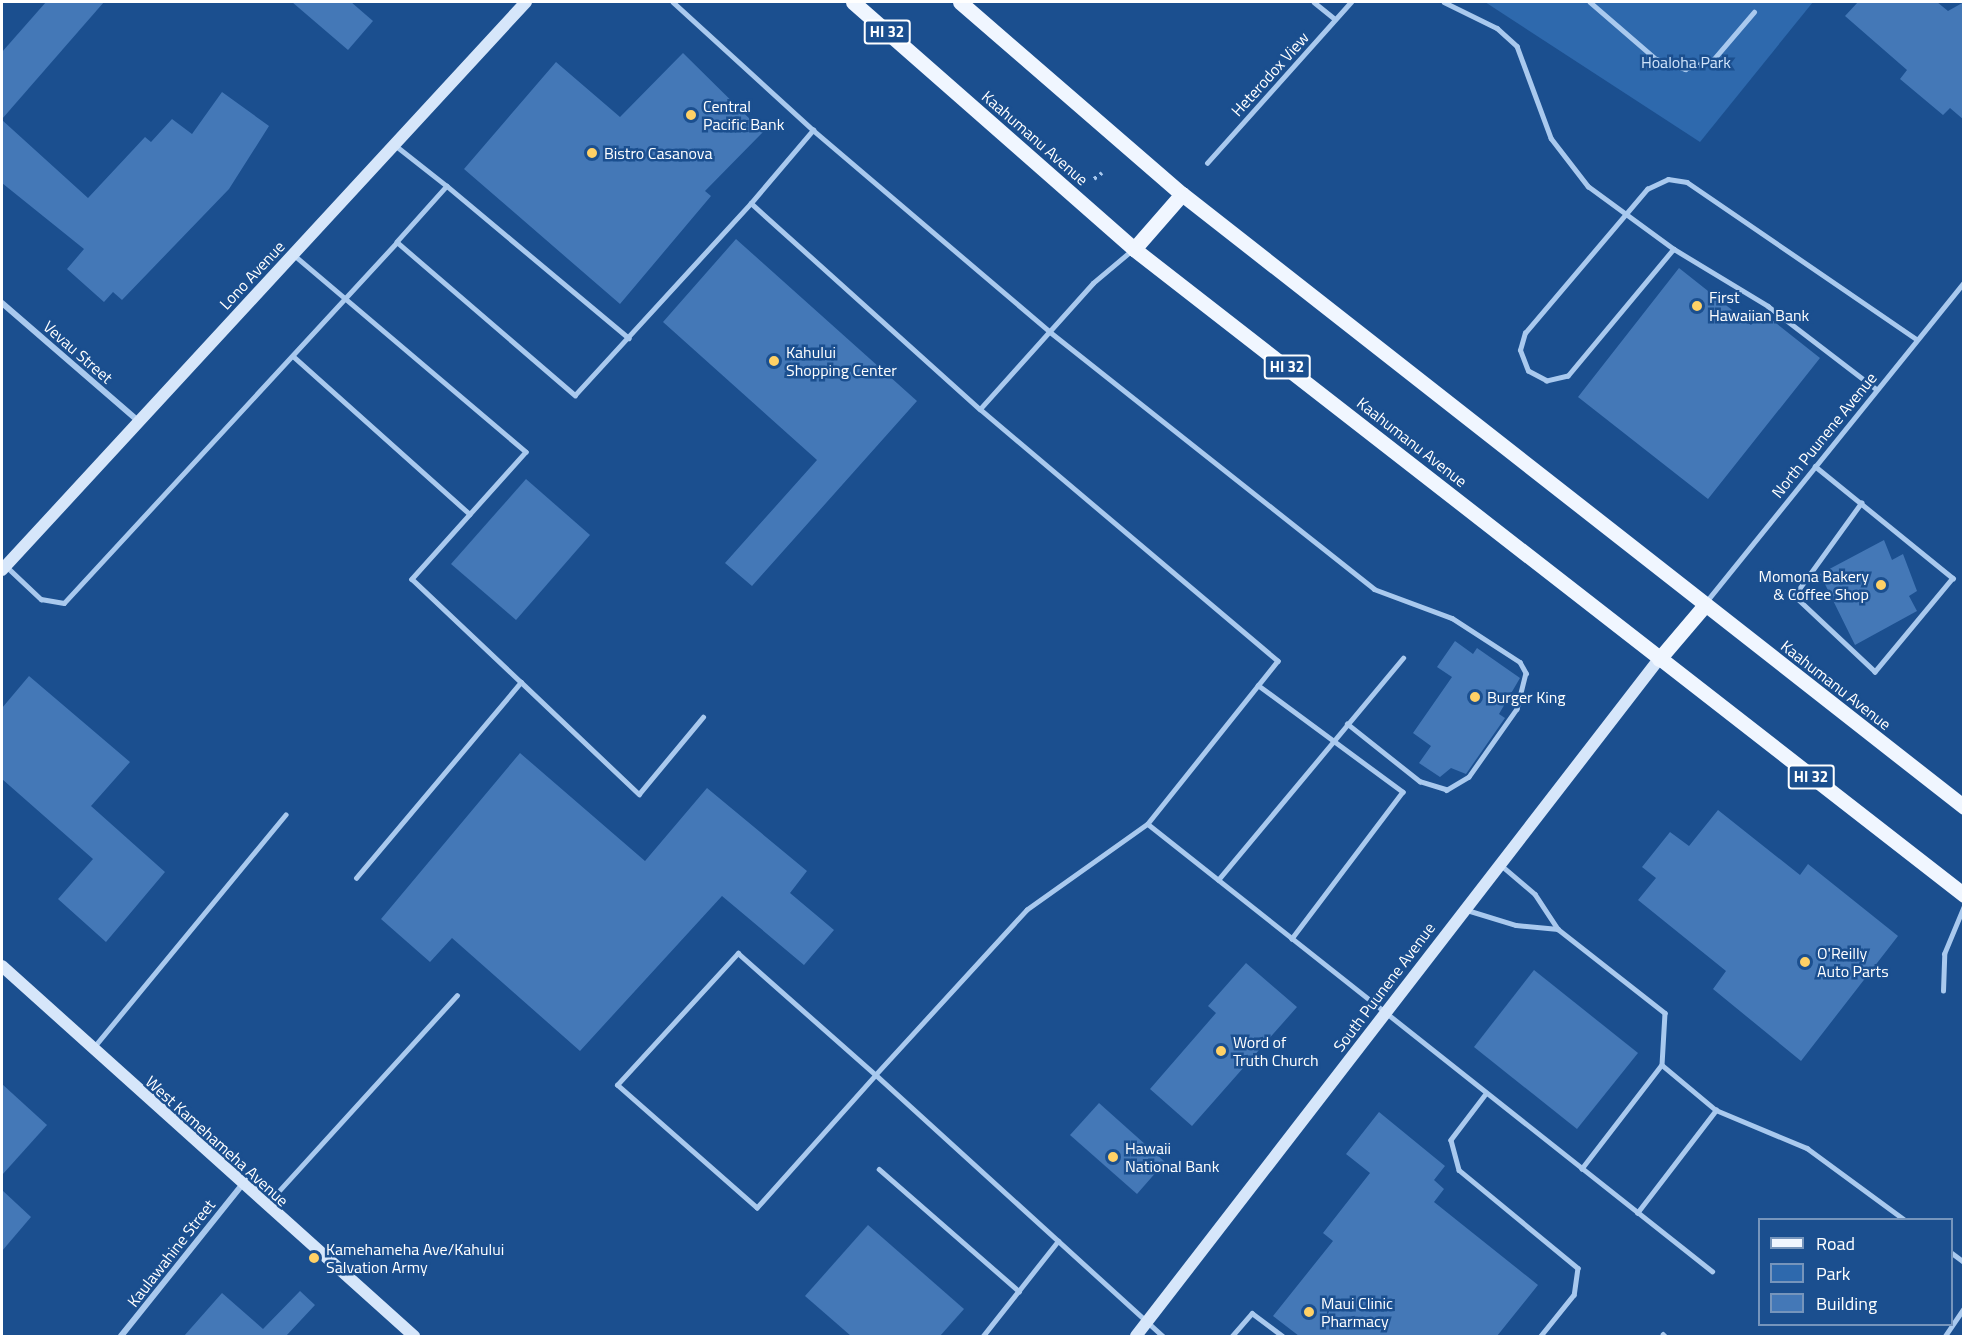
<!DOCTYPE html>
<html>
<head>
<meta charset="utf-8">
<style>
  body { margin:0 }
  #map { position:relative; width:1965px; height:1338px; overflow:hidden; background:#1b4f8f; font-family:"Titillium Web",sans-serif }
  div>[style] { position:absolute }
  .green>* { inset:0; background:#2e69ad }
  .building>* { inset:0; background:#4478b7 }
  .path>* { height:4px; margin-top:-2px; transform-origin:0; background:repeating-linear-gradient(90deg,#a9c9ee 0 3px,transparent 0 7.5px) }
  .lane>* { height:4.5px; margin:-2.25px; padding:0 2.25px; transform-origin:2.25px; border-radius:2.25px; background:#a9c9ee }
  .street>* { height:6px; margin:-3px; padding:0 3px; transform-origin:3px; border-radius:3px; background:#a9c9ee }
  .secondary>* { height:12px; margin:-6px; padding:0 6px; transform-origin:6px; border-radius:6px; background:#d6e6fa }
  .primary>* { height:15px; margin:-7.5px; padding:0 7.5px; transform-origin:7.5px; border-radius:7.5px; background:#f0f6ff }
  .dots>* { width:16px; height:16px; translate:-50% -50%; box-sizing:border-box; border:3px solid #1b4f8f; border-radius:50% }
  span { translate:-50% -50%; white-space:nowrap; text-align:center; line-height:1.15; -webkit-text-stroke:5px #1b4f8f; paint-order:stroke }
  .shield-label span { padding:2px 4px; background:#1b4f8f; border:2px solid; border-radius:4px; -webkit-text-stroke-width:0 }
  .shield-label { font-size:15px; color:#fff; font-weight:700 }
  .park-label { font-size:16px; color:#cfe3fa }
  .street-label { font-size:16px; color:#fff }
  .poi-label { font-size:16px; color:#fff }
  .left { translate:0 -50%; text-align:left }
  .right { translate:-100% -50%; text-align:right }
  .frame { position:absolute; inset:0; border:3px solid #fff; pointer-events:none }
  .legend { position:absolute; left:1758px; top:1218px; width:195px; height:108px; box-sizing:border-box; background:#1b4f8f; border:2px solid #7695bc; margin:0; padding:8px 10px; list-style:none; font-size:18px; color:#fff }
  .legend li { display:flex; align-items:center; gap:12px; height:30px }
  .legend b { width:30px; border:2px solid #7695bc }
</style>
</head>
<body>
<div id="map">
  <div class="green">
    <i style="clip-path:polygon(1485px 2px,1813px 2px,1700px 142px)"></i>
  </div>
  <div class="building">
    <i style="clip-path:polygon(46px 2px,104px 2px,2px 119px,2px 52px)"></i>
    <i style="clip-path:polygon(292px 2px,351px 2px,373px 21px,348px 50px)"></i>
    <i style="clip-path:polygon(1858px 2px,1937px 2px,1948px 11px,1964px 2px,1964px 120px,1950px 108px,1943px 115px,1900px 79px,1907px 70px,1845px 16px)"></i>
    <i style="clip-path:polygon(683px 53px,763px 132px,705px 191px,711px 196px,620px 304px,464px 169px,556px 62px,620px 117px)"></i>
    <i style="clip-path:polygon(222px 92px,269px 126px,229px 189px,122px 300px,113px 292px,104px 302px,67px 269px,84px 249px,2px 183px,2px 120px,88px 198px,145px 137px,151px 142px,172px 119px,192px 134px)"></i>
    <i style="clip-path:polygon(736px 239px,917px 401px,752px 586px,725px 563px,817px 460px,663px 322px)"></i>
    <i style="clip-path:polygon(1679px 268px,1751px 325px,1762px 312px,1820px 358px,1708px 499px,1578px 397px)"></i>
    <i style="clip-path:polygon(526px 479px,590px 535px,516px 620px,451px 564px)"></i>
    <i style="clip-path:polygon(1884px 540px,1892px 560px,1903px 554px,1917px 591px,1909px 596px,1917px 611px,1855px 645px,1820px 574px)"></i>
    <i style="clip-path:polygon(1455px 641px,1473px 654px,1477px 648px,1520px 678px,1499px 714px,1505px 718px,1466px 774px,1451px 768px,1440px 777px,1419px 763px,1431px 746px,1413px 733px,1452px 677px,1437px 667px)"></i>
    <i style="clip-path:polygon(29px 676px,130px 762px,91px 806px,165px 872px,106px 942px,58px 899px,93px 859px,2px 779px,2px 708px)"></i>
    <i style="clip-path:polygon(520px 753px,645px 861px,707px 788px,807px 871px,790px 893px,834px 930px,804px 965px,722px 896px,580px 1051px,452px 938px,430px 962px,381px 919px)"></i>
    <i style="clip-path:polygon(1718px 810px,1800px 875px,1808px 864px,1898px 936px,1801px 1061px,1713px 989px,1726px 971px,1638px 900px,1656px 878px,1642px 867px,1670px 832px,1689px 846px)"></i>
    <i style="clip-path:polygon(1246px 963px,1297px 1007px,1192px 1126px,1150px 1089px,1216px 1013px,1208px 1006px)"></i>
    <i style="clip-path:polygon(1534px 970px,1638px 1053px,1577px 1129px,1474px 1047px)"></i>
    <i style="clip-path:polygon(2px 1084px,47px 1125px,2px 1175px)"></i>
    <i style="clip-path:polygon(1099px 1103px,1165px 1162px,1137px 1194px,1070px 1135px)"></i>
    <i style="clip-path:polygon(1379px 1112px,1445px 1166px,1434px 1180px,1444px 1189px,1434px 1202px,1538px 1285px,1497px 1336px,1299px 1336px,1273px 1316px,1333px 1241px,1323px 1233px,1370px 1173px,1346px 1154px)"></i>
    <i style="clip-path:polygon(2px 1190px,31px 1217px,2px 1251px)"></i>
    <i style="clip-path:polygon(868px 1225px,964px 1309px,940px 1336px,851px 1336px,805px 1296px)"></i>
    <i style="clip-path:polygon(300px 1291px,315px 1305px,286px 1336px,184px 1336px,222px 1293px,263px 1329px)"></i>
  </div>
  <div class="path">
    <i style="left:1094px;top:179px;width:10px;rotate:-37deg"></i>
  </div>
  <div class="lane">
    <i style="left:673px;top:2px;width:190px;rotate:42.4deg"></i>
    <i style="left:1314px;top:2px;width:27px;rotate:39deg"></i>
    <i style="left:1444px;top:2px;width:59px;rotate:26.1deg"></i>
    <i style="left:1497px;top:28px;width:27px;rotate:42deg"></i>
    <i style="left:1517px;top:46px;width:98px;rotate:69.7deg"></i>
    <i style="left:1551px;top:138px;width:61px;rotate:52.4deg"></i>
    <i style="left:1588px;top:186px;width:107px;rotate:36.2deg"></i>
    <i style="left:1674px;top:249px;width:110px;rotate:31.2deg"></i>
    <i style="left:1768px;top:306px;width:136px;rotate:37.5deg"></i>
    <i style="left:1590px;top:2px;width:87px;rotate:40.8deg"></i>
    <i style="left:1656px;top:59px;width:31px;rotate:19deg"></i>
    <i style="left:1685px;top:69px;width:29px;rotate:-18deg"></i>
    <i style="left:1713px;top:60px;width:63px;rotate:-49.5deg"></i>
    <i style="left:395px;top:145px;width:66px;rotate:38.3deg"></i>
    <i style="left:447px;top:186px;width:75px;rotate:131.8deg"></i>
    <i style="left:397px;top:242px;width:235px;rotate:40.7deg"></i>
    <i style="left:575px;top:395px;width:260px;rotate:-47.5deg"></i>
    <i style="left:751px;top:203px;width:308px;rotate:42deg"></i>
    <i style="left:980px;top:409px;width:390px;rotate:40.2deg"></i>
    <i style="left:1278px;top:661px;width:208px;rotate:128.6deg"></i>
    <i style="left:1148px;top:824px;width:720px;rotate:38.4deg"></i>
    <i style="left:1207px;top:163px;width:216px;rotate:-48.2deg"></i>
    <i style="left:447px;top:186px;width:237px;rotate:39.9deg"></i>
    <i style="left:751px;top:203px;width:96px;rotate:-49.7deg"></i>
    <i style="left:813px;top:130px;width:310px;rotate:40.4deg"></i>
    <i style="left:1049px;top:331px;width:415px;rotate:38.4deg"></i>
    <i style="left:1374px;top:589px;width:83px;rotate:20.4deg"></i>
    <i style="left:1452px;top:618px;width:81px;rotate:32.9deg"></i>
    <i style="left:1520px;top:662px;width:13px;rotate:61deg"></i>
    <i style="left:1526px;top:673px;width:37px;rotate:104deg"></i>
    <i style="left:1517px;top:709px;width:83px;rotate:125.2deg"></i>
    <i style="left:1469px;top:777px;width:26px;rotate:149deg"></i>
    <i style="left:1447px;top:790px;width:28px;rotate:-163deg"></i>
    <i style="left:1420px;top:782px;width:93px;rotate:-141.5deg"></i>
    <i style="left:1674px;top:249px;width:165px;rotate:129.8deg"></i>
    <i style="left:1568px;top:376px;width:22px;rotate:167deg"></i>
    <i style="left:1547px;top:381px;width:21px;rotate:-152deg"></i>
    <i style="left:1528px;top:371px;width:22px;rotate:-111deg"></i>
    <i style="left:1520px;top:350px;width:18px;rotate:-74deg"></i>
    <i style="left:1525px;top:333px;width:189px;rotate:-49.7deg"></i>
    <i style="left:1647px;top:189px;width:23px;rotate:-25deg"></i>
    <i style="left:1668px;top:179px;width:19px;rotate:9deg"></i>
    <i style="left:1687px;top:182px;width:278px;rotate:34.4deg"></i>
    <i style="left:294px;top:255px;width:304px;rotate:40.3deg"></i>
    <i style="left:526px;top:452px;width:171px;rotate:131.9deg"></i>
    <i style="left:412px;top:579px;width:150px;rotate:43.4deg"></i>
    <i style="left:293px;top:356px;width:237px;rotate:41.8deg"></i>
    <i style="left:980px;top:409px;width:169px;rotate:-48.1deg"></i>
    <i style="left:1093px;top:283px;width:50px;rotate:-40.1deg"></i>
    <i style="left:1815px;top:466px;width:178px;rotate:39.1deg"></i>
    <i style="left:1953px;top:578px;width:122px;rotate:129.7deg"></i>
    <i style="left:1875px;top:672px;width:111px;rotate:-136.8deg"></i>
    <i style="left:1794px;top:596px;width:115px;rotate:-54.2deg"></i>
    <i style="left:7px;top:567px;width:47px;rotate:43.3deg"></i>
    <i style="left:41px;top:599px;width:23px;rotate:10deg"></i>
    <i style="left:64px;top:603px;width:491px;rotate:-47.3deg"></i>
    <i style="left:1706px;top:602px;width:411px;rotate:-51.1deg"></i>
    <i style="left:1258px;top:685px;width:180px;rotate:36.4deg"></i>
    <i style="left:1403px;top:792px;width:184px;rotate:127.1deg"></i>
    <i style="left:1148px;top:824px;width:148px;rotate:144.6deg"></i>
    <i style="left:1027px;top:910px;width:224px;rotate:132.5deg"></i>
    <i style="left:876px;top:1075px;width:178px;rotate:131.8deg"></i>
    <i style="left:757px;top:1208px;width:186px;rotate:-138.7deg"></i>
    <i style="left:617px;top:1085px;width:179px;rotate:-47.5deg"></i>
    <i style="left:738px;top:953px;width:184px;rotate:41.5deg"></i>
    <i style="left:876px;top:1075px;width:388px;rotate:42.3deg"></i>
    <i style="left:1502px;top:866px;width:43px;rotate:40.3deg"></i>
    <i style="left:1535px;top:894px;width:42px;rotate:56.7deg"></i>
    <i style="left:1558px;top:929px;width:136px;rotate:38.1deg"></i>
    <i style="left:1665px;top:1013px;width:52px;rotate:93.3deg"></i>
    <i style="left:1662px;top:1065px;width:131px;rotate:127.6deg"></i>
    <i style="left:356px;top:878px;width:256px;rotate:-49.9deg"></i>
    <i style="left:521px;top:682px;width:163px;rotate:43.5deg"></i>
    <i style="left:639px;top:794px;width:100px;rotate:-50.3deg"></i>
    <i style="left:1218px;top:880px;width:289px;rotate:-50.2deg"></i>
    <i style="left:1467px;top:910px;width:51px;rotate:17deg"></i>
    <i style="left:1516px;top:925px;width:42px;rotate:5.4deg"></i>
    <i style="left:1943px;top:991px;width:37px;rotate:-88deg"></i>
    <i style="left:1944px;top:954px;width:52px;rotate:-67.4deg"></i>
    <i style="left:94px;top:1047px;width:301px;rotate:-50.5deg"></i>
    <i style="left:1662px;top:1065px;width:70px;rotate:39.8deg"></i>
    <i style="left:1716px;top:1110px;width:99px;rotate:22.7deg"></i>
    <i style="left:1807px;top:1148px;width:122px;rotate:36.3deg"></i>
    <i style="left:1486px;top:1094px;width:58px;rotate:127.3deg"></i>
    <i style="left:1451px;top:1140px;width:31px;rotate:75deg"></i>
    <i style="left:1459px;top:1170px;width:154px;rotate:39.5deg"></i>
    <i style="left:1578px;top:1268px;width:27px;rotate:98deg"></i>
    <i style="left:1574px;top:1295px;width:53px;rotate:128.8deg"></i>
    <i style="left:879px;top:1169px;width:186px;rotate:41.1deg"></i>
    <i style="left:267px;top:1204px;width:282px;rotate:-47.7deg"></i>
    <i style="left:1637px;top:1213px;width:130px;rotate:-52.5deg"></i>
    <i style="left:1952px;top:1253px;width:15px;rotate:37deg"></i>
    <i style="left:1663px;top:1334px;width:3px;rotate:45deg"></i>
    <i style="left:983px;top:1336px;width:121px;rotate:-51.7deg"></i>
    <i style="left:1232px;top:1336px;width:30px;rotate:-49deg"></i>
    <i style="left:1252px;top:1313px;width:38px;rotate:37deg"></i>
    <i style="left:1945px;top:1336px;width:34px;rotate:-56deg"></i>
  </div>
  <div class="street">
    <i style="left:2px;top:303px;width:180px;rotate:40.9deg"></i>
    <i style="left:121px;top:1336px;width:192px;rotate:-51.3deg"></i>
  </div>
  <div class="secondary">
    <i style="left:2px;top:570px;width:773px;rotate:-47.31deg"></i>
    <i style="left:2px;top:966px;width:554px;rotate:41.93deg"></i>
    <i style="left:1136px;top:1336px;width:855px;rotate:-52.31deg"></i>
  </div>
  <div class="primary">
    <i style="left:853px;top:2px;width:374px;rotate:41.3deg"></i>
    <i style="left:1134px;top:249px;width:1052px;rotate:37.89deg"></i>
    <i style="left:960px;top:2px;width:294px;rotate:40.9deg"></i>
    <i style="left:1182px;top:194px;width:994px;rotate:38.09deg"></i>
    <i style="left:1134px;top:249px;width:73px;rotate:-48.9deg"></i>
    <i style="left:1659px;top:659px;width:71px;rotate:-49.6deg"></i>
  </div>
  <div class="dots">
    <i style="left:691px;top:115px;background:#ffd166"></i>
    <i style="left:592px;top:153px;background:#ffd166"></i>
    <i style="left:1697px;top:306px;background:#ffd166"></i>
    <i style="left:774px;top:361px;background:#ffd166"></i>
    <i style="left:1881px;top:585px;background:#ffd166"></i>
    <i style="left:1475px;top:697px;background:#ffd166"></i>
    <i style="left:1805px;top:962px;background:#ffd166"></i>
    <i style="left:1221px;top:1051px;background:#ffd166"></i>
    <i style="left:1113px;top:1157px;background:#ffd166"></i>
    <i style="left:314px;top:1258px;background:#ffd166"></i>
    <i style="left:1309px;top:1312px;background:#ffd166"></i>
  </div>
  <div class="shield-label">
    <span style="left:887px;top:32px">HI 32</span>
    <span style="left:1287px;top:367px">HI 32</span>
    <span style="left:1811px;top:777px">HI 32</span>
  </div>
  <div class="park-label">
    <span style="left:1686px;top:62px">Hoaloha Park</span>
  </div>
  <div class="street-label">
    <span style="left:1270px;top:74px;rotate:-48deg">Heterodox View</span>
    <span style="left:1035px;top:138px;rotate:41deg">Kaahumanu Avenue</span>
    <span style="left:252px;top:275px;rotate:-47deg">Lono Avenue</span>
    <span style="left:78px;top:352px;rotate:41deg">Vevau Street</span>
    <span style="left:1824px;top:435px;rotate:-51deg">North Puunene Avenue</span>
    <span style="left:1412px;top:442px;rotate:38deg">Kaahumanu Avenue</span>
    <span style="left:1836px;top:685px;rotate:38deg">Kaahumanu Avenue</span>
    <span style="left:1384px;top:987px;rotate:-53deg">South Puunene Avenue</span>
    <span style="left:217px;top:1141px;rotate:42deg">West Kamehameha Avenue</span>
    <span style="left:171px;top:1253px;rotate:-52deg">Kaulawahine Street</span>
  </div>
  <div class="poi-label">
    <span class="left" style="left:703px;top:115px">Central<br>Pacific Bank</span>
    <span class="left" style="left:604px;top:153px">Bistro Casanova</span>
    <span class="left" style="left:1709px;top:306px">First<br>Hawaiian Bank</span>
    <span class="left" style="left:786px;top:361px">Kahului<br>Shopping Center</span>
    <span class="right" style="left:1869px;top:585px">Momona Bakery<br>&amp; Coffee Shop</span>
    <span class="left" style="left:1487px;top:697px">Burger King</span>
    <span class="left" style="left:1817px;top:962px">O'Reilly<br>Auto Parts</span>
    <span class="left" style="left:1233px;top:1051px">Word of<br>Truth Church</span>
    <span class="left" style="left:1125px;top:1157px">Hawaii<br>National Bank</span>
    <span class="left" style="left:326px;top:1258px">Kamehameha Ave/Kahului<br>Salvation Army</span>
    <span class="left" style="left:1321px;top:1312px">Maui Clinic<br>Pharmacy</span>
  </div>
  <div class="frame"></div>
  <ul class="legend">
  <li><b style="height:8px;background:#f0f6ff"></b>Road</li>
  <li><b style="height:16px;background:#2e69ad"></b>Park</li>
  <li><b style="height:16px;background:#4478b7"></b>Building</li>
  </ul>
</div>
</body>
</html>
